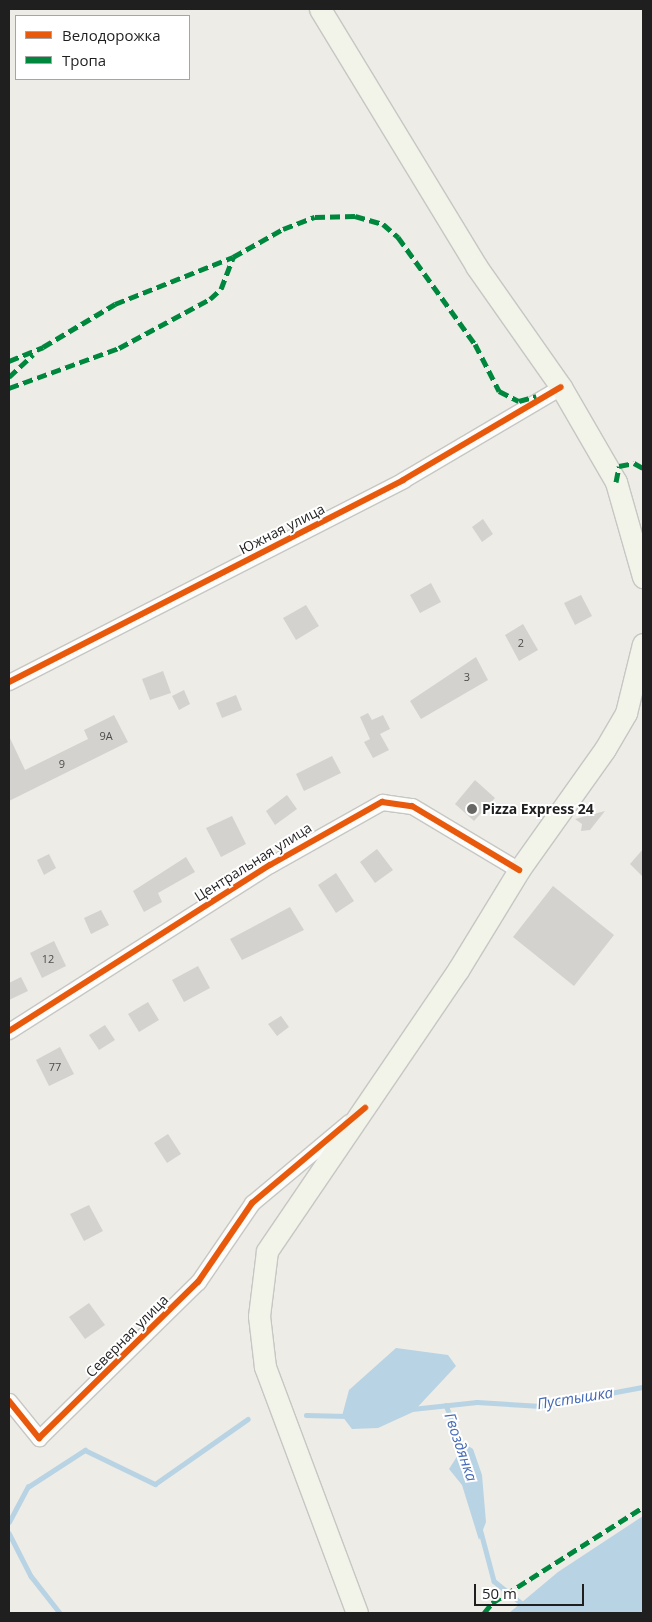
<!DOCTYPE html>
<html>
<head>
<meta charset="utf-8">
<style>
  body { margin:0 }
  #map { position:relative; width:652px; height:1622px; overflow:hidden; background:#edece7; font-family:"Open Sans",sans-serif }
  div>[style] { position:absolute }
  .water>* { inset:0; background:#b8d3e3 }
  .stream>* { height:4.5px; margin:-2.25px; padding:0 2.25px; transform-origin:2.25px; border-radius:2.25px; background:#b8d3e3 }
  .building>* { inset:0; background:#d4d2ce }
  .roads { filter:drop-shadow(1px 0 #c6c6c3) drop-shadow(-1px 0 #c6c6c3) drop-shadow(0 1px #c6c6c3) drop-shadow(0 -1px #c6c6c3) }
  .minor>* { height:15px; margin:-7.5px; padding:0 7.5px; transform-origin:7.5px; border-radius:7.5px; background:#fcfcfb }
  .secondary>* { height:21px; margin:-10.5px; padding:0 10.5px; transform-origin:10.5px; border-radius:10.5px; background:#f2f4ea }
  .quiet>* { height:5px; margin-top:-2.5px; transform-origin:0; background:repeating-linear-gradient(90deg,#00873e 0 10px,transparent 0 15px) }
  .cycleway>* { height:6px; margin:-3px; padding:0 3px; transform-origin:3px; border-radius:3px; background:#e8590c }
  .dots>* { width:14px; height:14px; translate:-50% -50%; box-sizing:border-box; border:2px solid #fff; border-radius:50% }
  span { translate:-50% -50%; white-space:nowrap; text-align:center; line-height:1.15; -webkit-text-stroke:4px #fff; paint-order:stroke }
  .number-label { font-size:11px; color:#4c4c4b }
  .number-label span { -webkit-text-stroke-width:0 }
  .street-label { font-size:14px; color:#1f1f1f }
  .poi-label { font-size:14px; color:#1f1f1f; font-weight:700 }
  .left { translate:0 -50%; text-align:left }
  .water-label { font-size:15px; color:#4469b6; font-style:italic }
  .frame { position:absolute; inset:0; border:10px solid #1f1f1f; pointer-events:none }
  .legend { position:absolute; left:15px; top:15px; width:175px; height:65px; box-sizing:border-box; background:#fff; border:1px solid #a5a5a5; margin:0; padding:6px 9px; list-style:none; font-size:15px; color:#1f1f1f }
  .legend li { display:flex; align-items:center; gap:10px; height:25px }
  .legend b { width:25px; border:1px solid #a5a5a5 }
  .scale { position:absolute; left:474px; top:1584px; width:110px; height:22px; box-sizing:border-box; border:2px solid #1f1f1f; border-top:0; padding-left:6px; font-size:15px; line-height:18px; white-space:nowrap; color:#1f1f1f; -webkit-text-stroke:4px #fff; paint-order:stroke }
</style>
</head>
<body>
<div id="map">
  <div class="water">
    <i style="clip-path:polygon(396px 1348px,448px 1355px,456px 1366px,413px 1412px,378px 1428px,352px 1429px,342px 1416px,349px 1390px)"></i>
    <i style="clip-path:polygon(465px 1444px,473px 1449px,482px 1475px,486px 1522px,479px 1540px,462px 1485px,449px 1469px)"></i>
    <i style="clip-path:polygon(643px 1516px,643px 1613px,509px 1613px,558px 1572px)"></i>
  </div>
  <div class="stream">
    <i style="left:446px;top:1405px;width:51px;rotate:68deg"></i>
    <i style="left:412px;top:1409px;width:65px;rotate:-6.1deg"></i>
    <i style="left:477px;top:1402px;width:64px;rotate:3.6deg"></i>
    <i style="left:541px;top:1406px;width:104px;rotate:-10.6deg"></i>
    <i style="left:306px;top:1415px;width:41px;rotate:1.4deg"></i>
    <i style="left:9px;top:1522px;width:40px;rotate:-62deg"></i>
    <i style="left:28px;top:1487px;width:68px;rotate:-33deg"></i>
    <i style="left:85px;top:1450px;width:78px;rotate:25.9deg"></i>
    <i style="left:155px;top:1484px;width:113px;rotate:-35deg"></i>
    <i style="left:480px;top:1528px;width:55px;rotate:75.2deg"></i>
    <i style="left:494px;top:1581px;width:35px;rotate:39deg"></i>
    <i style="left:521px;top:1603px;width:11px;rotate:68deg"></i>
    <i style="left:9px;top:1533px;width:48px;rotate:62.9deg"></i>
    <i style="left:31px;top:1576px;width:47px;rotate:51.9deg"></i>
  </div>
  <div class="building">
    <i style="clip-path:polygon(483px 519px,493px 534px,482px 542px,472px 527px)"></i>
    <i style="clip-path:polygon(431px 583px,441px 602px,420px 613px,410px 595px)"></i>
    <i style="clip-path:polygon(581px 595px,592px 616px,575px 625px,564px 603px)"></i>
    <i style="clip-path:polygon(306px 605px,319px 626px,296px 640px,283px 618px)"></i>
    <i style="clip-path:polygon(523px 624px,538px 650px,519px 661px,505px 635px)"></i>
    <i style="clip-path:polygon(476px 657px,488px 680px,421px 719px,410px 701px)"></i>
    <i style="clip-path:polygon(163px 671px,171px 693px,150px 700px,142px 679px)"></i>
    <i style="clip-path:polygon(184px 690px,190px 704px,179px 710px,172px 696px)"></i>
    <i style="clip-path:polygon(236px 695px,242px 710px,222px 718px,216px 703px)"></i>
    <i style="clip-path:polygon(368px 713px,372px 720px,383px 715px,390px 729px,380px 734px,389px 750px,373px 758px,364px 742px,370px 739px,360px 717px)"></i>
    <i style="clip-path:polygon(114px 715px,128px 742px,9px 801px,9px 736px,25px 770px,88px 739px,84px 730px)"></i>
    <i style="clip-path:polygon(332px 756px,341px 773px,304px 791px,296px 774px)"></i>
    <i style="clip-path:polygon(475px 780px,495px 798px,474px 821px,455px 804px)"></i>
    <i style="clip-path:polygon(287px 795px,297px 809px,275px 825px,266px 811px)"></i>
    <i style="clip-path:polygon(605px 811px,590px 830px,581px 831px,582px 824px,575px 819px)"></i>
    <i style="clip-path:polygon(232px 816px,246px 844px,221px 857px,206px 828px)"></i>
    <i style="clip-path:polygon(377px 849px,393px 870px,375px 883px,360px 862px)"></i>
    <i style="clip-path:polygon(643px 849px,643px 877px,630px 864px)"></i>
    <i style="clip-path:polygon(49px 854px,56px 868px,44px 875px,37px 860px)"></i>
    <i style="clip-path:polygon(186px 857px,195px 872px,158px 893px,162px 902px,144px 912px,133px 891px)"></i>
    <i style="clip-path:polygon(336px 873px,354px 901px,336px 913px,318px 885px)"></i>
    <i style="clip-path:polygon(553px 886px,614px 935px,574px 986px,513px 937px)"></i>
    <i style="clip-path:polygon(290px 907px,304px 930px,242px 960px,230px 939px)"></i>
    <i style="clip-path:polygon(101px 910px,109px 925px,91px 934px,84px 918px)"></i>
    <i style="clip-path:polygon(54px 941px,66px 966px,42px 978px,30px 953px)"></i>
    <i style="clip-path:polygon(198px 966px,210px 988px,184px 1002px,172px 980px)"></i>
    <i style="clip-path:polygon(21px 977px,28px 991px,9px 1000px,9px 983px)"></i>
    <i style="clip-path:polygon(148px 1002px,159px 1020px,139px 1032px,128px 1014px)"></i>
    <i style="clip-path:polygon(281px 1016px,289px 1027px,277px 1036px,268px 1024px)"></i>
    <i style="clip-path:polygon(105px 1025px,115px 1040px,99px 1050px,89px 1035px)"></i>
    <i style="clip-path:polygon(60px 1047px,74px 1074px,49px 1086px,36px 1060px)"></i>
    <i style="clip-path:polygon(168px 1134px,181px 1154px,167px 1163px,154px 1143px)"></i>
    <i style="clip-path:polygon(89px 1205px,103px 1231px,84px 1241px,70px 1214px)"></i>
    <i style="clip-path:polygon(89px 1303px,105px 1325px,85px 1339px,69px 1317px)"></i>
  </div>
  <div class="roads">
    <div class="minor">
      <i style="left:9px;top:682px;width:443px;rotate:-27.1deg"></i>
      <i style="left:403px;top:480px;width:183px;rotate:-30.5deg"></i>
      <i style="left:9px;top:1031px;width:309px;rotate:-32.5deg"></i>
      <i style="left:270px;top:865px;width:129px;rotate:-29.4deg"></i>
      <i style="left:382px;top:802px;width:30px;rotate:8deg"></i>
      <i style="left:412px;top:806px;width:125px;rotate:30.9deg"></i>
      <i style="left:9px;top:1401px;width:48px;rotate:51deg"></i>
      <i style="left:39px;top:1438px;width:223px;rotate:-44.5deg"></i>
      <i style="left:198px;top:1282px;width:96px;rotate:-55.6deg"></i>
      <i style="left:252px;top:1203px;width:126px;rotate:-39.9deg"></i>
    </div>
    <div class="secondary">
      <i style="left:320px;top:9px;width:301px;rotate:58.7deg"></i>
      <i style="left:476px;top:266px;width:148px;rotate:54.9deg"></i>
      <i style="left:561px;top:387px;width:110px;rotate:59.9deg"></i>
      <i style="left:616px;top:482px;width:99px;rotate:74.1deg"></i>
      <i style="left:357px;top:1613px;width:263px;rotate:-110.5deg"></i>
      <i style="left:265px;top:1367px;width:51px;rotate:-96.7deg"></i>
      <i style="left:259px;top:1316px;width:65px;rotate:-83deg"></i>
      <i style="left:267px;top:1251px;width:340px;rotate:-55.8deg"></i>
      <i style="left:458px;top:970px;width:117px;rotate:-58.6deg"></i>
      <i style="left:519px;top:870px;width:148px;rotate:-54.6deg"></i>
      <i style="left:605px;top:749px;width:42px;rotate:-59.7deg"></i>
      <i style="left:626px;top:713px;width:71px;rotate:-76.2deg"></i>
    </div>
  </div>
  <div class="quiet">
    <i style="left:9px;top:361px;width:37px;rotate:-22deg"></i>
    <i style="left:43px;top:347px;width:84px;rotate:-30.8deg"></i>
    <i style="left:115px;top:304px;width:127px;rotate:-21.7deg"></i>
    <i style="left:233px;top:257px;width:57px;rotate:-29.2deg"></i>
    <i style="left:283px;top:229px;width:34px;rotate:-21deg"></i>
    <i style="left:315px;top:217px;width:40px;rotate:-1.4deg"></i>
    <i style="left:355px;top:216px;width:29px;rotate:16deg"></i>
    <i style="left:383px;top:224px;width:20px;rotate:41deg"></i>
    <i style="left:398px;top:237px;width:132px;rotate:54.3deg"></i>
    <i style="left:475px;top:344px;width:53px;rotate:62.9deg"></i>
    <i style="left:499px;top:391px;width:22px;rotate:27deg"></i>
    <i style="left:519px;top:401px;width:18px;rotate:-16deg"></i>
    <i style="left:9px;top:377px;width:33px;rotate:-43deg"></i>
    <i style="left:9px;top:388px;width:117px;rotate:-20deg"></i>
    <i style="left:119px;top:348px;width:103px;rotate:-28.3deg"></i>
    <i style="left:210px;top:299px;width:15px;rotate:-42deg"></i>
    <i style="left:221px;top:289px;width:34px;rotate:-69deg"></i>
    <i style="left:616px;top:482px;width:16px;rotate:-79deg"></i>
    <i style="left:619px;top:466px;width:15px;rotate:-11deg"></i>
    <i style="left:634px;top:463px;width:10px;rotate:29deg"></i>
    <i style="left:484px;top:1613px;width:13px;rotate:-51deg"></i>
    <i style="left:492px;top:1603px;width:179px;rotate:-32.4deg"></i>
  </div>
  <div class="cycleway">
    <i style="left:9px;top:682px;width:443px;rotate:-27.1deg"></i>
    <i style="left:403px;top:480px;width:183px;rotate:-30.5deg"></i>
    <i style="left:9px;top:1031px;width:309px;rotate:-32.5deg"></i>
    <i style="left:270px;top:865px;width:129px;rotate:-29.4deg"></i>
    <i style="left:382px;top:802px;width:30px;rotate:8deg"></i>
    <i style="left:412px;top:806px;width:125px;rotate:30.9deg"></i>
    <i style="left:9px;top:1401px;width:48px;rotate:51deg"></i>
    <i style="left:39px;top:1438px;width:223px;rotate:-44.5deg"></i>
    <i style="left:198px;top:1282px;width:96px;rotate:-55.6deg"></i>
    <i style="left:252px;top:1203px;width:148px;rotate:-40.1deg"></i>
  </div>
  <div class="dots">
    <i style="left:472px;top:809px;background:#676765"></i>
  </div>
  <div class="number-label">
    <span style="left:521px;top:643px">2</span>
    <span style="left:467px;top:677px">3</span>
    <span style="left:106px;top:736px">9А</span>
    <span style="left:62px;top:764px">9</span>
    <span style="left:48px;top:959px">12</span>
    <span style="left:55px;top:1067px">77</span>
  </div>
  <div class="street-label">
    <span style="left:282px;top:529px;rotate:-27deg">Южная улица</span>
    <span style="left:253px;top:862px;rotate:-32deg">Центральная улица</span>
    <span style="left:127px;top:1336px;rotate:-45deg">Северная улица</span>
  </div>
  <div class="poi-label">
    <span class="left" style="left:482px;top:809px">Pizza Express 24</span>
  </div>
  <div class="water-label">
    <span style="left:575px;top:1398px;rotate:-9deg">Пустышка</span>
    <span style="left:461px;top:1447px;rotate:71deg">Гвоздянка</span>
  </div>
  <div class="frame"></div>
  <ul class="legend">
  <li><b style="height:6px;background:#e8590c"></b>Велодорожка</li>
  <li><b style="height:6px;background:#00873e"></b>Тропа</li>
  </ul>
  <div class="scale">50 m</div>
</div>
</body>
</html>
